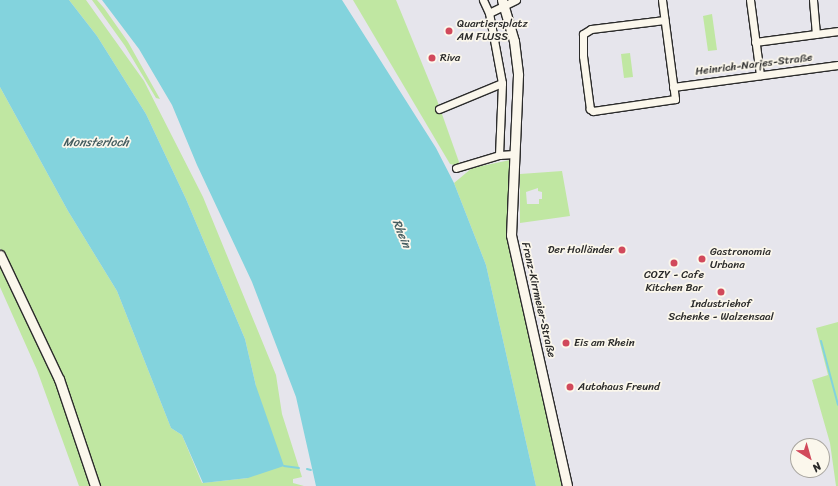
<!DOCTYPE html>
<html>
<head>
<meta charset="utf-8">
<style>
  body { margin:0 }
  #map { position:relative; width:838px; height:486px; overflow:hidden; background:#e6e5ec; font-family:Sriracha,sans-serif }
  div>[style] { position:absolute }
  .green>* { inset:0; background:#c0e7a2 }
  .water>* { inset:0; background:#83d3dd }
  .stream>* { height:2px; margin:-1px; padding:0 1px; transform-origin:1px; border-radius:1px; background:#83d3dd }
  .roads { filter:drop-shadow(1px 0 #2b2b2b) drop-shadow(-1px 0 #2b2b2b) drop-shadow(0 1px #2b2b2b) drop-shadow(0 -1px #2b2b2b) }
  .minor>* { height:7px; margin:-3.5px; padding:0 3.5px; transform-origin:3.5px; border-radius:3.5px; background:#fbf7ec }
  .tertiary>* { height:9px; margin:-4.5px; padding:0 4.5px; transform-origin:4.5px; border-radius:4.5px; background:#fbf7ec }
  .dots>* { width:11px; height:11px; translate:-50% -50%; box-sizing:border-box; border:2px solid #fbf7ec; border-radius:50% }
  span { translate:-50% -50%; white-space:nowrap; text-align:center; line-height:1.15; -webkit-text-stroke:3.5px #fbf7ec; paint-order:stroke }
  .poi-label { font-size:11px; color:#2b2b2b }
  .left { translate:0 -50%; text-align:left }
  .right { translate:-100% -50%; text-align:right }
  .street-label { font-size:11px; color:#2b2b2b }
  .water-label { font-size:12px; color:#455d60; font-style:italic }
  .north { position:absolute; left:790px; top:438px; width:40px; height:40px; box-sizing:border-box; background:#fbf7ec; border:1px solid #a8a59f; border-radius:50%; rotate:143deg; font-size:11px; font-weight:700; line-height:16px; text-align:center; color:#2b2b2b }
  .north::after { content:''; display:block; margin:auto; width:14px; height:18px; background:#d1495b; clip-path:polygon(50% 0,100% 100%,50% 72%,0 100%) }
</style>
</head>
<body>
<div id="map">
  <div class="green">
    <i style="clip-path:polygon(69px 0,86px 0,144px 81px,203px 197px,276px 375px,282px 414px,302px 477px,293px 479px,293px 483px,304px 486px,99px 486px,62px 376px,0 248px,0 87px,68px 211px,117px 291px,171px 428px,182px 435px,202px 483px,248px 478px,256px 386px,245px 339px,186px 199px,146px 114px,97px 36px)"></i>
    <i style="clip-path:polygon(92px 0,97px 0,104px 8px,128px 42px,160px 99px,156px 98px,125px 46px)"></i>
    <i style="clip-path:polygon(353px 0,396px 0,437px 100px,459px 162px,458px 166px,450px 164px)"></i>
    <i style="clip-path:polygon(712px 14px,717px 50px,708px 51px,703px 16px)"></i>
    <i style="clip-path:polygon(630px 53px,633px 77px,624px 78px,621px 54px)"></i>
    <i style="clip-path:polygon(510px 160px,507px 220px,510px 255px,537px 361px,564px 486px,536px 486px,486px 265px,454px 183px,472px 168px)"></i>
    <i style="clip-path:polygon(evenodd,562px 171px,570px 216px,520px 223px,520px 174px,562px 171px,538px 188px,538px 191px,542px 192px,542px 199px,539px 199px,539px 204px,527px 204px,526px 192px,538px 188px)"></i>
    <i style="clip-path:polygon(0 263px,58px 383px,92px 486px,79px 486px,37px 370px,0 287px)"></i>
    <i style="clip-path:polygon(838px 322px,838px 486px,836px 486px,830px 443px,812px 380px,828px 375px,816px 328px)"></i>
  </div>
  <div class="water">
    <i style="clip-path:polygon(0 0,69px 0,97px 36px,146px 114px,186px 199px,245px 339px,256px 386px,284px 466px,248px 478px,203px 483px,182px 435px,171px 428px,117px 291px,68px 211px,0 87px)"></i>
    <i style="clip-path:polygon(102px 0,342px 0,436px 148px,454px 183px,486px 265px,536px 486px,316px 486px,296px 397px,252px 282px,197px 165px,172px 105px,139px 49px)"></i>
  </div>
  <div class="stream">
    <i style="left:821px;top:341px;width:66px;rotate:75.1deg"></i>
    <i style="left:284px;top:466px;width:15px;rotate:8deg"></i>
    <i style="left:307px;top:469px;width:4px;rotate:14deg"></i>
  </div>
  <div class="roads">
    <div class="minor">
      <i style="left:483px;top:0;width:14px;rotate:65deg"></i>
      <i style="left:662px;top:0;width:100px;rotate:82.5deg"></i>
      <i style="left:675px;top:99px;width:83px;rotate:171.7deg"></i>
      <i style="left:593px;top:111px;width:4px;rotate:-146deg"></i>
      <i style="left:590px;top:109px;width:53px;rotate:-97.5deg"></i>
      <i style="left:583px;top:56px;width:22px;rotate:-90deg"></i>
      <i style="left:583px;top:34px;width:9px;rotate:-32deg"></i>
      <i style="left:591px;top:29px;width:74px;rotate:-7deg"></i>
      <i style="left:750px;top:0;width:76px;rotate:82.4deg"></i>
      <i style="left:813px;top:0;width:34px;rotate:85deg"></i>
      <i style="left:755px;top:42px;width:84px;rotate:-7.5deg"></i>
      <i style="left:673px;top:87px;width:166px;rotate:-7.6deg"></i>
      <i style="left:439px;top:109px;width:68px;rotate:-22.4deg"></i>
      <i style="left:499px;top:155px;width:15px;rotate:-4deg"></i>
      <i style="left:456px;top:168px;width:45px;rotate:-16.8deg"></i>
      <i style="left:499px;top:155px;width:72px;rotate:-87.6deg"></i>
      <i style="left:502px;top:83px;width:71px;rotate:-100.5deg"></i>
      <i style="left:489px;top:13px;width:30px;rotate:-26deg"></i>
    </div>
    <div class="tertiary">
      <i style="left:502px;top:0;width:43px;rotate:73.7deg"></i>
      <i style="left:514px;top:41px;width:34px;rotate:83deg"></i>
      <i style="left:518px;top:75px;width:160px;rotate:92.5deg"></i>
      <i style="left:511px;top:235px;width:257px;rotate:77.4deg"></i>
      <i style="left:0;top:255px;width:137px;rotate:64.6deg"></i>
      <i style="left:59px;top:379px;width:113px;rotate:71.4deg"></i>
    </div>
  </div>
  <div class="dots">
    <i style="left:449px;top:31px;background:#d1495b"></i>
    <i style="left:432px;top:58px;background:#d1495b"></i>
    <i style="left:622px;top:250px;background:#d1495b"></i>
    <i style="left:702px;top:259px;background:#d1495b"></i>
    <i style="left:674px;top:263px;background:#d1495b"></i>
    <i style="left:721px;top:292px;background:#d1495b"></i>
    <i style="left:566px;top:343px;background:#d1495b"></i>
    <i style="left:570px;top:387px;background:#d1495b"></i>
  </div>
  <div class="poi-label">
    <span class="left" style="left:457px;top:31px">Quartiersplatz<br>AM FLUSS</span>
    <span class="left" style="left:440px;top:58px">Riva</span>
    <span class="right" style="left:614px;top:250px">Der Holländer</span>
    <span class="left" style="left:710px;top:259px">Gastronomia<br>Urbana</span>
    <span style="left:674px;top:282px">COZY - Cafe<br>Kitchen Bar</span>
    <span style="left:721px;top:311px">Industriehof<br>Schenke - Walzensaal</span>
    <span class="left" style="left:574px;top:343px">Eis am Rhein</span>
    <span class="left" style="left:578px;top:387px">Autohaus Freund</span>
  </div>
  <div class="street-label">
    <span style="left:754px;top:65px;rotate:-7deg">Heinrich-Narjes-Straße</span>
    <span style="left:538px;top:300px;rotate:77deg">Franz-Kirrmeier-Straße</span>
  </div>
  <div class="water-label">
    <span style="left:96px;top:143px">Monsterloch</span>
    <span style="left:401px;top:234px;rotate:67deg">Rhein</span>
  </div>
  <div class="north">N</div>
</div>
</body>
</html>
